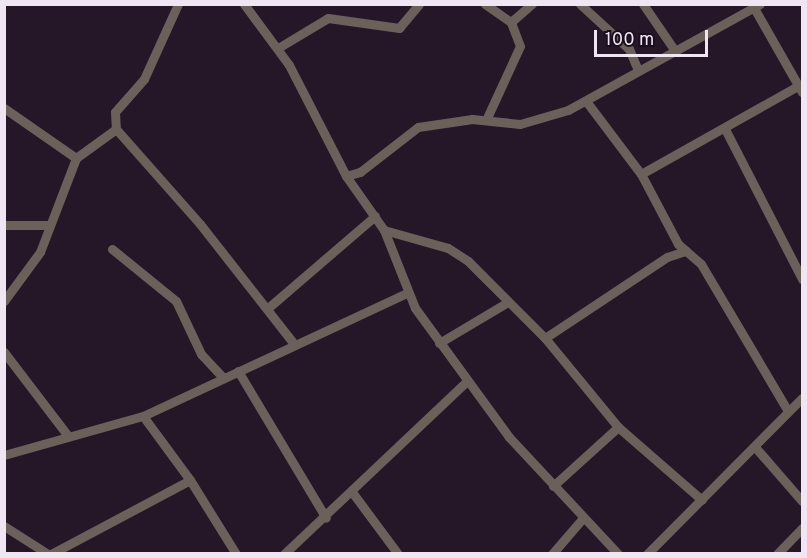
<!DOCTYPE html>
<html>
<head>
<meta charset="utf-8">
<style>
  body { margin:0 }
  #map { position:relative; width:807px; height:558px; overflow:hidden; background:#251728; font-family:Overpass,sans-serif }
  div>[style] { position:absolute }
  .minor>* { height:9px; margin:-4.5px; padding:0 4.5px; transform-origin:4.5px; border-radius:4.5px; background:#6c605b }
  span { translate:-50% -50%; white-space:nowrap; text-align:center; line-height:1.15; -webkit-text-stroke:4.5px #1b0e1e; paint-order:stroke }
  .frame { position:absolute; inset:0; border:6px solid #f0e6f3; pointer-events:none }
  .scale { position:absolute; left:594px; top:30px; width:114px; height:27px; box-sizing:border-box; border:3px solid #f0e6f3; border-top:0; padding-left:8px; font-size:18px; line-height:21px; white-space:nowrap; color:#f0e6f3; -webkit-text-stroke:4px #1b0e1e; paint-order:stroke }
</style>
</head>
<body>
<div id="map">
  <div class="minor">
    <i style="left:178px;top:4px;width:82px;rotate:114.4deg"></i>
    <i style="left:144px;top:79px;width:44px;rotate:131.3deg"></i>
    <i style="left:115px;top:112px;width:17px;rotate:87deg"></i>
    <i style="left:116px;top:129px;width:127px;rotate:48.5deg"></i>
    <i style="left:200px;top:224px;width:152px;rotate:51.9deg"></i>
    <i style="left:244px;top:4px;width:76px;rotate:53.6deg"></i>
    <i style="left:289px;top:65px;width:125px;rotate:62.8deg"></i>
    <i style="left:346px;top:176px;width:66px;rotate:54.9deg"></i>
    <i style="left:384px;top:230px;width:84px;rotate:68.3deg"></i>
    <i style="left:415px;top:308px;width:160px;rotate:53.9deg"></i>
    <i style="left:509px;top:437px;width:160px;rotate:47deg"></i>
    <i style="left:485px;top:4px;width:32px;rotate:35deg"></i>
    <i style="left:511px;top:22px;width:28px;rotate:-41deg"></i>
    <i style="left:580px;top:4px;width:67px;rotate:42.6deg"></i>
    <i style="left:629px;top:49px;width:21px;rotate:67deg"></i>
    <i style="left:643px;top:4px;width:53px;rotate:55.7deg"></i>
    <i style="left:754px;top:8px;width:97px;rotate:60.3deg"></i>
    <i style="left:278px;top:48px;width:58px;rotate:-31deg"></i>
    <i style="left:328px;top:18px;width:72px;rotate:8deg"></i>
    <i style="left:399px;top:28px;width:31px;rotate:-50deg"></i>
    <i style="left:586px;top:101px;width:91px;rotate:53deg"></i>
    <i style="left:641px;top:174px;width:79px;rotate:62.1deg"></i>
    <i style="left:678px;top:244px;width:30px;rotate:41deg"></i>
    <i style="left:701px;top:264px;width:171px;rotate:59.4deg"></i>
    <i style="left:4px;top:108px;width:88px;rotate:34.8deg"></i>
    <i style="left:486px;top:120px;width:81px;rotate:-65.3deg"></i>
    <i style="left:520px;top:46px;width:26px;rotate:-111deg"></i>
    <i style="left:725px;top:129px;width:169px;rotate:62.8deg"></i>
    <i style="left:641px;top:174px;width:180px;rotate:-29.3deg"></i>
    <i style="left:346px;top:176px;width:15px;rotate:-16deg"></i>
    <i style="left:360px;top:172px;width:73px;rotate:-37.8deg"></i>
    <i style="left:418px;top:127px;width:55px;rotate:-8.4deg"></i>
    <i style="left:472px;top:119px;width:48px;rotate:5.9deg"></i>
    <i style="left:520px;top:124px;width:50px;rotate:-16.3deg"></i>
    <i style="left:568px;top:110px;width:219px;rotate:-28.9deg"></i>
    <i style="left:4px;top:225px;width:44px"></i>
    <i style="left:384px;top:230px;width:66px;rotate:15.7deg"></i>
    <i style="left:448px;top:248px;width:24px;rotate:33deg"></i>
    <i style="left:468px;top:261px;width:109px;rotate:45deg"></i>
    <i style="left:545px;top:338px;width:115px;rotate:50.6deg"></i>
    <i style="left:618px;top:427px;width:111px;rotate:41deg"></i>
    <i style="left:112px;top:249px;width:82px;rotate:39.1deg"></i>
    <i style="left:176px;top:301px;width:59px;rotate:64.7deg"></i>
    <i style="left:201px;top:354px;width:33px;rotate:47deg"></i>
    <i style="left:4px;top:301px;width:61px;rotate:-53.7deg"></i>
    <i style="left:40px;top:252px;width:101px;rotate:-69deg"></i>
    <i style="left:76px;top:158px;width:49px;rotate:-35.9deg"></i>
    <i style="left:268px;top:308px;width:141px;rotate:-40.7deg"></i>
    <i style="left:545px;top:338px;width:146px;rotate:-33.6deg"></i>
    <i style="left:667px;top:257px;width:20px;rotate:-18deg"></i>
    <i style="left:439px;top:343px;width:80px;rotate:-30.7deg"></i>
    <i style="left:4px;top:352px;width:106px;rotate:52.7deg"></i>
    <i style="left:238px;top:371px;width:171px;rotate:59.1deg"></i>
    <i style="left:755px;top:447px;width:72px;rotate:49deg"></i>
    <i style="left:4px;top:455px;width:144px;rotate:-15.7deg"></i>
    <i style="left:143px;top:416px;width:291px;rotate:-25deg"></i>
    <i style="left:190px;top:480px;width:87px;rotate:58.1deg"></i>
    <i style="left:553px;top:486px;width:88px;rotate:-42.2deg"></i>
    <i style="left:352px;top:492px;width:77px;rotate:53.4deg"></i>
    <i style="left:4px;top:526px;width:52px;rotate:32.5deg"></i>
    <i style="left:51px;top:554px;width:157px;rotate:-28deg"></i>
    <i style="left:190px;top:480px;width:79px;rotate:-126.3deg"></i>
    <i style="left:284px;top:554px;width:250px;rotate:-43.4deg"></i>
    <i style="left:552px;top:554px;width:48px;rotate:-49.3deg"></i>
    <i style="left:647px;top:554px;width:220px;rotate:-45.2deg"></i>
    <i style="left:777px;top:554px;width:36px;rotate:-46deg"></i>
  </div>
  <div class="frame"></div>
  <div class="scale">100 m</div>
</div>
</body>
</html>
